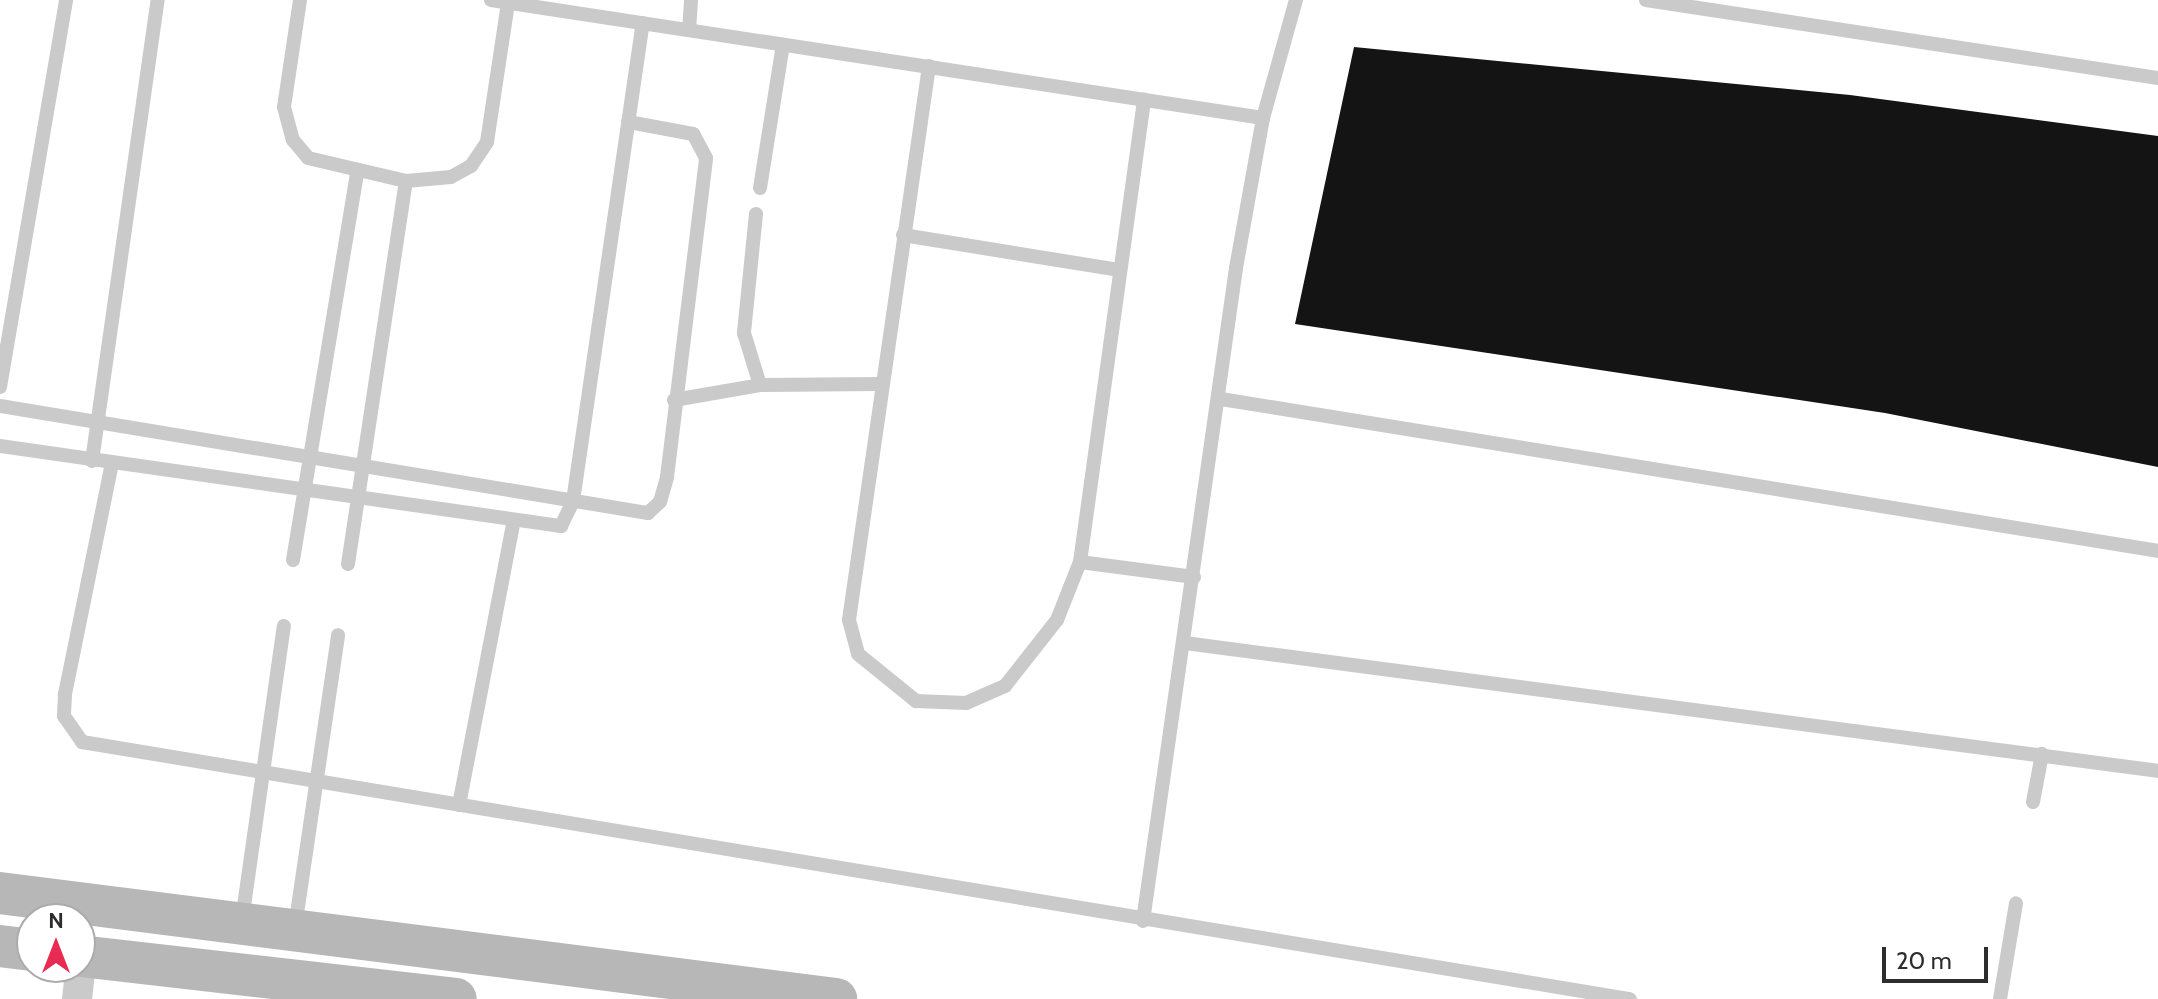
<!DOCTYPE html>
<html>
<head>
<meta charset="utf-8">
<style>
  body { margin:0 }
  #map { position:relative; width:2158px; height:999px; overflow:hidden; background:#fff; font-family:Cabin,sans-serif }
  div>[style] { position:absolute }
  .building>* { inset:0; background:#141414 }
  .lane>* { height:14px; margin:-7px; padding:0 7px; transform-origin:7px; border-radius:7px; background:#cacaca }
  .street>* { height:30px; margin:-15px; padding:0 15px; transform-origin:15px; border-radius:15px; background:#cacaca }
  .secondary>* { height:42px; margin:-21px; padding:0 21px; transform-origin:21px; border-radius:21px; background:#b7b7b7 }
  span { translate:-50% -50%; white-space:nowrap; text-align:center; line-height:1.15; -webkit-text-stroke:8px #fff; paint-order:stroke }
  .north { position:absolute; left:16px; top:903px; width:80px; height:80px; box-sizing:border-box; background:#fff; border:2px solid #ababab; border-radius:50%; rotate:0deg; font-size:22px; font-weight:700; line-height:32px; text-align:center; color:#2d2d2d }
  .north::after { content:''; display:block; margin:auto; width:28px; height:36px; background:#e82b52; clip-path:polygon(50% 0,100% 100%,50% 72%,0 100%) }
  .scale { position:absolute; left:1882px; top:947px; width:106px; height:36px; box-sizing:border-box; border:4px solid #2d2d2d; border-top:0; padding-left:10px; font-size:24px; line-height:28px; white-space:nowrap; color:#2d2d2d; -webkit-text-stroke:6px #fff; paint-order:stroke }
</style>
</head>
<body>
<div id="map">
  <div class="building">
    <i style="clip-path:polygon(1354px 47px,1850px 95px,2158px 136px,2158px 467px,1885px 413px,1295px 324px)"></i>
  </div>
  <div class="lane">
    <i style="left:300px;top:0;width:108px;rotate:98.5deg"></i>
    <i style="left:284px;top:107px;width:34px;rotate:75deg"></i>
    <i style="left:293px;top:140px;width:23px;rotate:50deg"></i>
    <i style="left:308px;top:158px;width:101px;rotate:13.2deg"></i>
    <i style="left:406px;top:181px;width:45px;rotate:-5.1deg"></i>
    <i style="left:451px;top:177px;width:23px;rotate:-29deg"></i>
    <i style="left:471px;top:166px;width:29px;rotate:-56deg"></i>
    <i style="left:487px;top:142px;width:141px;rotate:-81.4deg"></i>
    <i style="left:491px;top:0;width:781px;rotate:8.69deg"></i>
    <i style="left:1646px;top:0;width:518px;rotate:8.66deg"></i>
    <i style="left:689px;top:30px;width:30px;rotate:-86deg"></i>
    <i style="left:929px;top:66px;width:560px;rotate:98.22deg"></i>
    <i style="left:849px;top:620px;width:35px;rotate:75deg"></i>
    <i style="left:858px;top:654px;width:75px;rotate:39deg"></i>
    <i style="left:916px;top:701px;width:50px;rotate:2.3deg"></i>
    <i style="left:966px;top:703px;width:43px;rotate:-23.6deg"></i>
    <i style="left:1005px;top:686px;width:84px;rotate:-51.8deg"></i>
    <i style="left:1057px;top:620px;width:62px;rotate:-68.4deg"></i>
    <i style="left:1080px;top:562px;width:467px;rotate:-82.1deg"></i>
    <i style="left:760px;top:188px;width:145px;rotate:-80.9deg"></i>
    <i style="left:756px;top:214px;width:120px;rotate:95.8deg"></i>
    <i style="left:744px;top:333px;width:54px;rotate:72.9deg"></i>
    <i style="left:903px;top:235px;width:220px;rotate:9.2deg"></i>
    <i style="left:0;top:387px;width:393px;rotate:-80.3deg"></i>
    <i style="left:1221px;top:399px;width:949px;rotate:9.21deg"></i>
    <i style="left:674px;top:400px;width:87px;rotate:-9.9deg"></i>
    <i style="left:760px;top:385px;width:120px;rotate:-0.5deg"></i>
    <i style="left:0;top:406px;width:657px;rotate:9.38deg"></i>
    <i style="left:648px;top:513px;width:16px;rotate:-43deg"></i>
    <i style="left:660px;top:502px;width:26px;rotate:-74deg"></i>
    <i style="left:667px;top:477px;width:321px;rotate:-83deg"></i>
    <i style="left:706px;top:158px;width:27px;rotate:-118deg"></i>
    <i style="left:693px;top:134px;width:66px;rotate:-169.5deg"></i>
    <i style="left:0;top:446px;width:567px;rotate:8.12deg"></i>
    <i style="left:561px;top:526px;width:28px;rotate:-64deg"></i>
    <i style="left:573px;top:501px;width:483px;rotate:-81.7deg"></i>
    <i style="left:92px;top:461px;width:466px;rotate:-81.9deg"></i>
    <i style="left:112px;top:463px;width:237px;rotate:101.5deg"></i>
    <i style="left:65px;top:695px;width:21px;rotate:93deg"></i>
    <i style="left:64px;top:716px;width:32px;rotate:55deg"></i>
    <i style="left:82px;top:742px;width:1569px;rotate:9.43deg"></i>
    <i style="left:293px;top:560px;width:390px;rotate:-80.6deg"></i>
    <i style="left:1080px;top:562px;width:115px;rotate:7.5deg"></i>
    <i style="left:348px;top:564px;width:387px;rotate:-81.4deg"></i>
    <i style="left:1185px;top:643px;width:981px;rotate:7.49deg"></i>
    <i style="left:2033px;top:802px;width:49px;rotate:-79.4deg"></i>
    <i style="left:459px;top:805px;width:286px;rotate:-79.1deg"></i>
    <i style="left:242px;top:920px;width:297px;rotate:-81.9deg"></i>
    <i style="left:1143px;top:921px;width:660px;rotate:-81.89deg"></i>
    <i style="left:1236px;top:268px;width:152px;rotate:-79.8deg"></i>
    <i style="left:1263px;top:118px;width:123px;rotate:-74.4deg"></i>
    <i style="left:295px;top:927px;width:295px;rotate:-81.6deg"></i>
    <i style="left:2000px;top:999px;width:97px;rotate:-80.5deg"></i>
  </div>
  <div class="street">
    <i style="left:77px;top:999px;width:43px;rotate:-83.4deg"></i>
  </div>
  <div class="secondary">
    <i style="left:0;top:893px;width:843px;rotate:7.23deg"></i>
    <i style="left:0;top:946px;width:32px;rotate:7deg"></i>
    <i style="left:80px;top:956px;width:378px;rotate:6.5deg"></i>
  </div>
  <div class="north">N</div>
  <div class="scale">20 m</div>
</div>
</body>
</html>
